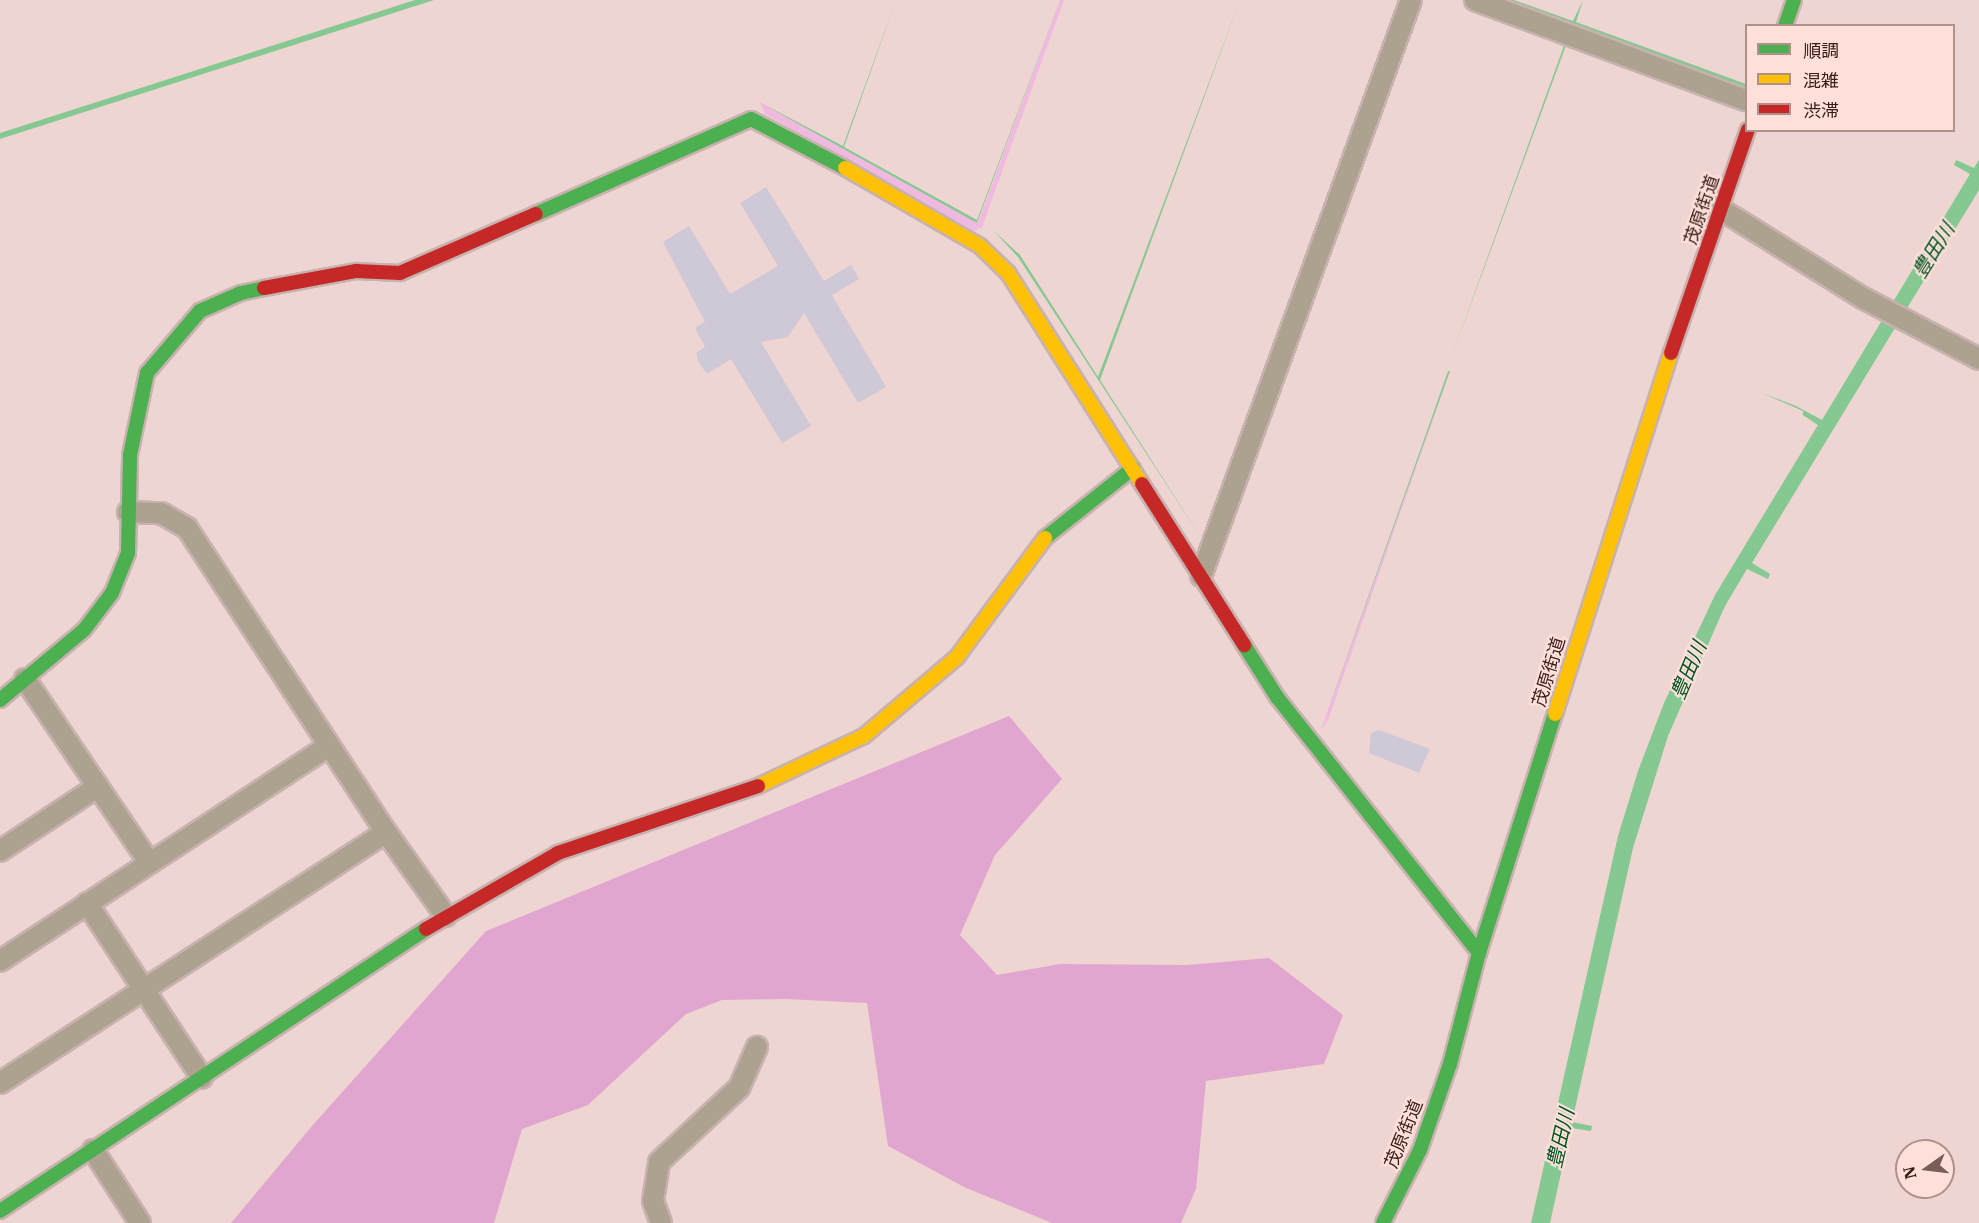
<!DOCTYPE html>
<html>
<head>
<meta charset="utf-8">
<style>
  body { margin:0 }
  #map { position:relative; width:1979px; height:1223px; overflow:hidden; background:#eed5d2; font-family:"IBM Plex Serif","Noto Sans JP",serif }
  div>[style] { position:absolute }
  .green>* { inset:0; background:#f0b9df }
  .forest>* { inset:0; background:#e1a6d0 }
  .water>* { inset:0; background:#85c892 }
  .building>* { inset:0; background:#cfc8d6 }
  .roads { filter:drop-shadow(2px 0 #c7b2af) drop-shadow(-2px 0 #c7b2af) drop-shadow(0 2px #c7b2af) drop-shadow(0 -2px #c7b2af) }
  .street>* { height:20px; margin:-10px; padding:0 10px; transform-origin:10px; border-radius:10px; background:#ada18f }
  .fast>* { height:14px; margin:-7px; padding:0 7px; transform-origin:7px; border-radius:7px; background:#4caf50 }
  .slow>* { height:14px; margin:-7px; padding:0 7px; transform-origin:7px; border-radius:7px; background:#ffc107 }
  .jam>* { height:14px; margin:-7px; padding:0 7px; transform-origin:7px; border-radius:7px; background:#c62828 }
  span { translate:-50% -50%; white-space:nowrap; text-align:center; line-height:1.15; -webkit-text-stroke:4.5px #fedfd9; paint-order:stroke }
  .street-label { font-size:18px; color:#381c18 }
  .water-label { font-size:20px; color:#005424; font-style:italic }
  .legend { position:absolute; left:1745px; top:24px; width:210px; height:108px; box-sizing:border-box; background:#fedfd9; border:2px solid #af918c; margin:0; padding:8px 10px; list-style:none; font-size:18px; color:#381c18 }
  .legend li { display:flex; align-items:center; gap:12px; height:30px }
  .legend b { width:30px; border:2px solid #af918c }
  .north { position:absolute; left:1895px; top:1139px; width:60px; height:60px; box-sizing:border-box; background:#fedfd9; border:2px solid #af918c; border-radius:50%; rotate:256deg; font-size:16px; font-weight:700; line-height:24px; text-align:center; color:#381c18 }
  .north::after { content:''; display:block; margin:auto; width:21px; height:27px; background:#785d59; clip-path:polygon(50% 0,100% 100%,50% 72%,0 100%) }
</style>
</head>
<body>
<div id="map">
  <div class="green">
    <i style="clip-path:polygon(1060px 0,1064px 0,982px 227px,974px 231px,765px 114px,759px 102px,978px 223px)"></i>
    <i style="clip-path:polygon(1450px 371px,1328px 720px,1321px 731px,1324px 721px)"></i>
  </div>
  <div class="forest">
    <i style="clip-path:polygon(1009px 716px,1062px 779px,995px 855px,960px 935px,997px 975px,1060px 964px,1187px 965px,1269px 958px,1343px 1015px,1324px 1064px,1206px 1081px,1196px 1189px,1181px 1223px,1052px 1223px,964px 1187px,888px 1146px,867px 1003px,786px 999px,722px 1000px,686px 1014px,588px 1105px,522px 1129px,494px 1223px,231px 1223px,312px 1126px,486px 931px)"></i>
  </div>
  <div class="water">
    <i style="clip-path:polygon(415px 0,434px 0,0 139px,0 133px)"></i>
    <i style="clip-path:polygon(896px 0,844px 147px,977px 220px,1060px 0,977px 223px,759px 102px,843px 146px)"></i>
    <i style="clip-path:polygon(1240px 0,1100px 380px,1204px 542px,1018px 257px,994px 231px,1020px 255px,1098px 377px)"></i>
    <i style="clip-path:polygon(1498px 0,1514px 0,1573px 21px,1583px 0,1576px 22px,1746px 84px,1744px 89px)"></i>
    <i style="clip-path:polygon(1566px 40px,1568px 40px,1450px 361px)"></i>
    <i style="clip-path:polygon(1956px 160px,1974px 168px,1979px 160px,1979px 190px,1752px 563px,1770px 574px,1768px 579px,1747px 569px,1725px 606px,1668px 736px,1633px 848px,1572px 1122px,1592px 1126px,1591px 1131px,1571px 1128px,1550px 1223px,1531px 1223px,1618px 836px,1638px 771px,1664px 703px,1715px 595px,1818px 425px,1803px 415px,1803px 411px,1762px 393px,1796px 406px,1822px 420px,1970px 174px,1954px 165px)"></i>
    <i style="clip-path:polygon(1448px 371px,1450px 371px,1324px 721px,1421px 448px)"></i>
  </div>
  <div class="building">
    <i style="clip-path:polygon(766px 187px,824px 281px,851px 265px,859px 279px,832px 295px,886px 387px,858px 403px,804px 313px,788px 337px,761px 342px,811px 426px,782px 443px,731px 359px,707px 374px,699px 363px,696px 353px,705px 347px,695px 328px,705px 322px,663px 242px,689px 226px,730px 294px,778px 266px,740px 203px)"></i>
    <i style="clip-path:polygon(1379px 730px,1430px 749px,1419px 773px,1369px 753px,1371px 733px)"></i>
  </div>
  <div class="roads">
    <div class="street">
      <i style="left:1475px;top:0;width:289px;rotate:20.3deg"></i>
      <i style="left:1722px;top:210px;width:166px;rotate:32deg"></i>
      <i style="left:1863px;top:298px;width:131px;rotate:27.7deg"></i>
      <i style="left:128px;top:512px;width:33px;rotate:2deg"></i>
      <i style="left:161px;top:513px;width:30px;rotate:30deg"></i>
      <i style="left:187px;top:528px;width:363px;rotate:56.8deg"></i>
      <i style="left:386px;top:832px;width:103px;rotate:54.5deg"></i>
      <i style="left:1201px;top:576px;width:613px;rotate:-69.97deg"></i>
      <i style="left:25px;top:679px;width:221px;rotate:55.9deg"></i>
      <i style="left:0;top:851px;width:116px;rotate:-33.4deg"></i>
      <i style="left:87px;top:903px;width:209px;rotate:56.7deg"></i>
      <i style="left:0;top:961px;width:393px;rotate:-33.2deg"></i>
      <i style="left:0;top:1083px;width:460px;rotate:-33deg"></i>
      <i style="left:93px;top:1150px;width:87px;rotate:57.2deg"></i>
      <i style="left:661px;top:1223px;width:23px;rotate:-110deg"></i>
      <i style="left:653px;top:1201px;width:39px;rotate:-81deg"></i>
      <i style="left:659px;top:1162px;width:109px;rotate:-42.8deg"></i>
      <i style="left:739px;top:1088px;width:45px;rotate:-66.3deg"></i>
    </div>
    <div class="fast">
      <i style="left:1785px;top:26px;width:28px;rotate:-71deg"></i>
      <i style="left:536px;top:214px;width:235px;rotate:-23.8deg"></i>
      <i style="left:751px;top:119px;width:106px;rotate:27.5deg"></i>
      <i style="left:1045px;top:538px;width:112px;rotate:-38.5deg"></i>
      <i style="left:1244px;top:645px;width:62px;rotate:57.6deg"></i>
      <i style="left:1277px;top:697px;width:326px;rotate:51.7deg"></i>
      <i style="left:0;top:700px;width:109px;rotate:-39.8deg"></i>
      <i style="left:84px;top:630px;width:46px;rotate:-52.9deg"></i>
      <i style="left:112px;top:593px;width:43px;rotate:-68.2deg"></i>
      <i style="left:128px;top:553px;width:98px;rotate:-88.8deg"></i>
      <i style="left:130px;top:455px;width:84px;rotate:-78.3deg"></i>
      <i style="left:147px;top:373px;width:82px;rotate:-49.5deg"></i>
      <i style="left:200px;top:311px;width:45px;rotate:-23.7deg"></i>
      <i style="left:241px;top:293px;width:24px;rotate:-12deg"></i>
      <i style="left:0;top:1211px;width:511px;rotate:-33.5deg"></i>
      <i style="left:1383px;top:1223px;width:82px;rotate:-63.1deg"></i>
      <i style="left:1420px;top:1150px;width:91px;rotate:-70.8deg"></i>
      <i style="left:1450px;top:1064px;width:115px;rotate:-75.4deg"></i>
      <i style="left:1479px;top:953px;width:251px;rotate:-72.4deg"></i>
    </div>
    <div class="slow">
      <i style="left:845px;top:168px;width:156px;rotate:30deg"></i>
      <i style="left:980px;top:246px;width:39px;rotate:44deg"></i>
      <i style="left:1008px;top:273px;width:250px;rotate:57.6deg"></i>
      <i style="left:1555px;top:714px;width:379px;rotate:-72.2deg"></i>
      <i style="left:758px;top:786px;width:117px;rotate:-25.3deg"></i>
      <i style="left:864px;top:736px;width:122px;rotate:-40.3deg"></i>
      <i style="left:957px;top:657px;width:148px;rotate:-53.5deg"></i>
    </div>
    <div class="jam">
      <i style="left:264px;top:288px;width:94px;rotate:-10.5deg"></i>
      <i style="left:356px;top:271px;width:44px;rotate:2.6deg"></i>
      <i style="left:400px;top:273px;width:148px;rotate:-23.5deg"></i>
      <i style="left:1671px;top:353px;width:236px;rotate:-71deg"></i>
      <i style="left:1142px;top:484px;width:191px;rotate:57.6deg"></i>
      <i style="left:426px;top:929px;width:152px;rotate:-29.9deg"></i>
      <i style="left:558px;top:853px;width:211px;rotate:-18.5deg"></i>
    </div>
  </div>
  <div class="street-label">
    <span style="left:1702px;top:210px;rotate:-71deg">茂原街道</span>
    <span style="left:1549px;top:672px;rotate:-73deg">茂原街道</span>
    <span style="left:1404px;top:1134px;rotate:-68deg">茂原街道</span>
  </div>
  <div class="water-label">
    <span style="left:1933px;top:250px;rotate:-58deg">豊田川</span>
    <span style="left:1688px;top:670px;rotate:-67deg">豊田川</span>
    <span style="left:1560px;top:1138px;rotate:-77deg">豊田川</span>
  </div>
  <ul class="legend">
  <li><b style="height:8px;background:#4caf50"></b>順調</li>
  <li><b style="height:8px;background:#ffc107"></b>混雑</li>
  <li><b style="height:8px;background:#c62828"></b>渋滞</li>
  </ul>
  <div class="north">N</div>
</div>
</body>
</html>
